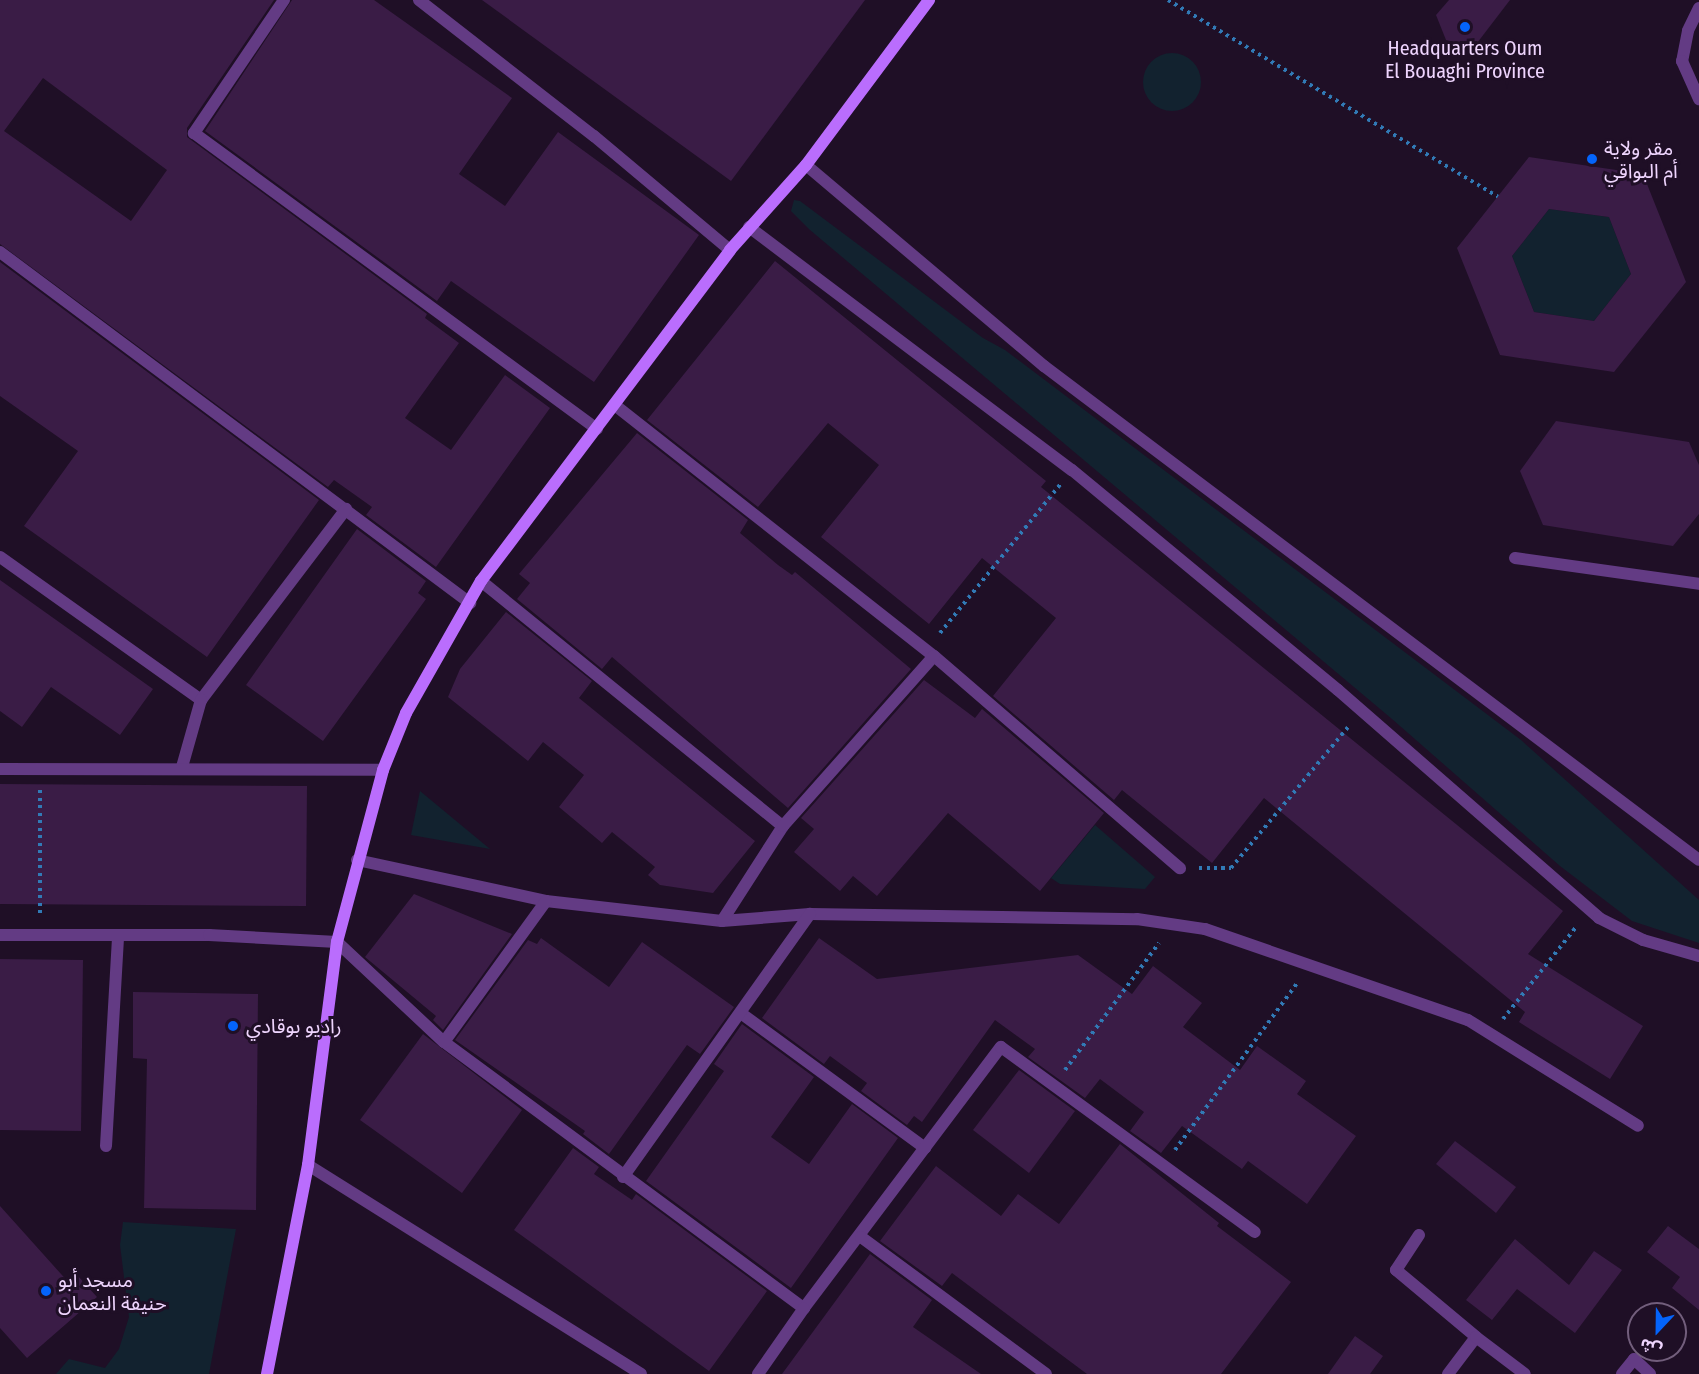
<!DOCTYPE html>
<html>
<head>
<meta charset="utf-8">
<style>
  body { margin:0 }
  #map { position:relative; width:1699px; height:1374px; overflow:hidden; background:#1f0f26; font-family:"Fira Sans Condensed","Noto Sans Arabic",sans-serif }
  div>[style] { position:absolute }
  .green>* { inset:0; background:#12222f }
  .round { border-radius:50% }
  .building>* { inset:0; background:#3a1c46 }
  .path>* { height:4px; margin-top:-2px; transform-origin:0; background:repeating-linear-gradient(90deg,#317ab6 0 3px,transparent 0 7.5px) }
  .service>* { height:12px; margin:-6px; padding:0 6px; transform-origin:6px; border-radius:6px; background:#633b84 }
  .minor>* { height:12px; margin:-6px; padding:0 6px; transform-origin:6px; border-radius:6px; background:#633b84 }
  .tertiary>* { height:12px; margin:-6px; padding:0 6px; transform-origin:6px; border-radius:6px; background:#633b84 }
  .secondary>* { height:12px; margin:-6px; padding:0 6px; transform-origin:6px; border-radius:6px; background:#ba6dfd }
  .dots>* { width:16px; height:16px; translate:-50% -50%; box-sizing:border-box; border:3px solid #1f0f26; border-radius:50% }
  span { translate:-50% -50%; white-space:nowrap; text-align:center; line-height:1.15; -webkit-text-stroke:6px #1f0f26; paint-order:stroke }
  .poi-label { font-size:20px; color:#efd5fe }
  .left { translate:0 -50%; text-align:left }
  .north { position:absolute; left:1627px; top:1302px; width:60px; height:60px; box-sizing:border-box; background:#1f0f26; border:2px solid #725e7c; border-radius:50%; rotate:202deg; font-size:16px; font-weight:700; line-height:24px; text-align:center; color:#efd5fe }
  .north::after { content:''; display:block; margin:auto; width:21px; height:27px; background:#0464fb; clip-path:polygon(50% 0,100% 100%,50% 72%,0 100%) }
</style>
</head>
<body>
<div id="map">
  <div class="green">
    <i class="round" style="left:1143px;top:53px;width:58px;height:58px"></i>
    <i style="clip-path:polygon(794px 200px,800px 201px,983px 338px,1005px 350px,1521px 740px,1699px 900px,1699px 943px,1632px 921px,1560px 866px,1392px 719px,810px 230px,791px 211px)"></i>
    <i style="clip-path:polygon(1549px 209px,1609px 217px,1631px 274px,1594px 321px,1534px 312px,1512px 256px)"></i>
    <i style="clip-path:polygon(420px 791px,490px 849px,411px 835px)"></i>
    <i style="clip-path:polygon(1095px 825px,1155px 877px,1145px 889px,1060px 884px,1051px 878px)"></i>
    <i style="clip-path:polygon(123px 1222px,236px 1229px,209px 1374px,56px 1374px,69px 1359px,105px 1368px,119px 1349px,129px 1317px,120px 1245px)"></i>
  </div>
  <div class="building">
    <i style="clip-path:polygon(evenodd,0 0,274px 0,187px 128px,187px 137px,427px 314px,425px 318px,459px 343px,405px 418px,451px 450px,505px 375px,550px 408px,436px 567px,366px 515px,372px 507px,334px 480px,328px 487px,0 244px,0 0,43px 78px,167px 170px,131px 221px,4px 131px,43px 78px)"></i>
    <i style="clip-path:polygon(292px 0,374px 0,512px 98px,459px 174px,505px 206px,558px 132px,699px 235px,594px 382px,451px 281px,437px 301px,205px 131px)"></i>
    <i style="clip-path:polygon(482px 0,865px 0,731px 181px)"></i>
    <i style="clip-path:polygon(1449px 0,1510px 0,1474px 47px,1446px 40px,1436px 15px)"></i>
    <i style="clip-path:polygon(evenodd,1529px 157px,1643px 174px,1686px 282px,1614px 372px,1500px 355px,1457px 248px,1529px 157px,1549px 209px,1609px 217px,1631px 274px,1594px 321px,1534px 312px,1512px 256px,1549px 209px)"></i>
    <i style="clip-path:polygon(775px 261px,1046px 481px,1041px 487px,1563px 911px,1528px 954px,1643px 1026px,1610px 1079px,1519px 1022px,1525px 1012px,1264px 798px,1212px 863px,1122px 790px,1114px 800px,993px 696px,1056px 618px,982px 558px,929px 624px,821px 537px,879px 465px,828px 423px,758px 507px,647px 420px)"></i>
    <i style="clip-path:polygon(0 262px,319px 500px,207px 657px,24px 526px,78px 451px,0 396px)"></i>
    <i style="clip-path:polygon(1556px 421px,1689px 442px,1699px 465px,1699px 514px,1673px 546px,1543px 525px,1520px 471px)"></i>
    <i style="clip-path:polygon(637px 433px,748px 520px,740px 533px,778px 565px,792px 575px,795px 572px,911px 669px,788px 808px,612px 657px,602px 669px,517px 599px,530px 583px,519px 574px)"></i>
    <i style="clip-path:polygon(357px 529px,426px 581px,418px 593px,426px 599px,323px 741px,246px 685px)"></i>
    <i style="clip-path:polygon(0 580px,153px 689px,120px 735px,51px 687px,22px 727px,0 711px)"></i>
    <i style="clip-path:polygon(506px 612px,592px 681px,579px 698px,755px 841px,713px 893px,660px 885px,648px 875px,655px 867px,612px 832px,602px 843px,559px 807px,584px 775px,543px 742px,528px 761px,448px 697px,460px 669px)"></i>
    <i style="clip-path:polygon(924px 680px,975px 718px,982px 709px,1104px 813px,1040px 891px,948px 813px,877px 896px,853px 876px,840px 891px,794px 852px,814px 829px,801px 818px)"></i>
    <i style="clip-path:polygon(0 784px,307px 786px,306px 906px,0 904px)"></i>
    <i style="clip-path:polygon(414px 894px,512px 934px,443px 1030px,433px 1020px,436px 1016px,365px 957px)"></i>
    <i style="clip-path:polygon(541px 938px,609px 987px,642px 942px,734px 1007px,700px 1054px,687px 1045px,609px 1154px,583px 1134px,585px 1131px,455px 1040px,528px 940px,537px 944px)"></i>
    <i style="clip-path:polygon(819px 938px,877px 979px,1078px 955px,1132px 994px,1153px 966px,1202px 1003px,1183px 1027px,1240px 1070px,1257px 1046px,1306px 1081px,1297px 1094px,1356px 1136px,1307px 1204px,1248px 1161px,1242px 1169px,1182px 1126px,1161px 1153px,1130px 1131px,1144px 1112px,1100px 1079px,1085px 1098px,1028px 1057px,1035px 1049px,995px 1020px,922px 1122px,914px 1116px,907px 1125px,861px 1091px,867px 1083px,830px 1056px,824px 1064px,762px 1018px)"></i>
    <i style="clip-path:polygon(0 959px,83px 960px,81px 1131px,0 1130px)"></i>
    <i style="clip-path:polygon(133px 992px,258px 994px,256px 1210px,144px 1208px,147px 1059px,133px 1058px)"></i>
    <i style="clip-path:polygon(742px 1024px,814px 1077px,771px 1137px,809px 1164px,852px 1104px,898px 1138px,791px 1288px,646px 1181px,724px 1071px,714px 1064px)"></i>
    <i style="clip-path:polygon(423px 1034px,522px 1110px,462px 1193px,360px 1120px)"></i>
    <i style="clip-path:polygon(1019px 1070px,1075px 1111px,1029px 1173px,973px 1130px)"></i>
    <i style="clip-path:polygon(1455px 1141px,1516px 1187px,1496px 1213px,1436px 1164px)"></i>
    <i style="clip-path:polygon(1120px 1144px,1219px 1223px,1217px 1226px,1291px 1282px,1221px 1374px,1087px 1374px,952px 1273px,942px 1286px,880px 1241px,936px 1166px,1001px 1216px,1018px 1194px,1059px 1224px)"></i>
    <i style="clip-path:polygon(573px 1148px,599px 1167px,594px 1174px,632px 1200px,636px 1194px,767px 1291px,709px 1371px,514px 1230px)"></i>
    <i style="clip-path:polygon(0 1206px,70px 1284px,78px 1276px,97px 1297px,27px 1358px,0 1328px)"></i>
    <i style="clip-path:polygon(1668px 1226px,1699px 1249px,1699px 1310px,1672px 1288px,1680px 1277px,1647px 1252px)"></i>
    <i style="clip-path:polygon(1515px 1239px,1569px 1285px,1594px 1251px,1622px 1270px,1575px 1333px,1517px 1289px,1492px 1320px,1466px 1300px)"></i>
    <i style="clip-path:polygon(870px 1254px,932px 1300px,913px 1327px,981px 1374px,782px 1374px)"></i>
    <i style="clip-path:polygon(1355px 1336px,1383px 1356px,1370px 1374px,1328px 1374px)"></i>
  </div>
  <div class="path">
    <i style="left:1168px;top:0;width:384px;rotate:30.8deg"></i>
    <i style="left:940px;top:633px;width:191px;rotate:-51deg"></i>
    <i style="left:1199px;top:868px;width:32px"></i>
    <i style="left:1231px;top:868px;width:183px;rotate:-50.3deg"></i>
    <i style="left:40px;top:913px;width:124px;rotate:-90deg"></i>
    <i style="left:1503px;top:1019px;width:119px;rotate:-51.5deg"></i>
    <i style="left:1065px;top:1070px;width:158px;rotate:-53.5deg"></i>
    <i style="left:1175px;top:1150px;width:208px;rotate:-53.8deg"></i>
  </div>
  <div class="service">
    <i style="left:1699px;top:8px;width:25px;rotate:116deg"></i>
    <i style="left:1688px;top:31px;width:31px;rotate:101deg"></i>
    <i style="left:1682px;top:61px;width:42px;rotate:65.9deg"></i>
    <i style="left:1515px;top:558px;width:186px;rotate:8deg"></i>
    <i style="left:742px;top:1014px;width:227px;rotate:36.2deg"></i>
    <i style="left:106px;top:1146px;width:210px;rotate:-86.7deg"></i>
    <i style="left:308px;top:1165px;width:393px;rotate:32.1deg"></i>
    <i style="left:1419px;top:1235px;width:42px;rotate:123.3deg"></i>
    <i style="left:1396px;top:1270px;width:104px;rotate:39.9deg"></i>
    <i style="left:1448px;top:1374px;width:46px;rotate:-52.9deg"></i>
    <i style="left:1476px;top:1337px;width:61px;rotate:37.1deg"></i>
    <i style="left:1622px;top:1374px;width:19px;rotate:-51deg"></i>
  </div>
  <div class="minor">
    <i style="left:284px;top:0;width:161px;rotate:124.1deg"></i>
    <i style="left:194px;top:133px;width:500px;rotate:36.3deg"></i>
    <i style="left:419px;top:0;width:222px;rotate:37.9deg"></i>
    <i style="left:594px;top:136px;width:177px;rotate:40deg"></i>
    <i style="left:0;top:252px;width:587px;rotate:36.75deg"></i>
    <i style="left:616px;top:406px;width:405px;rotate:38.2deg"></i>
    <i style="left:934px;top:656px;width:325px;rotate:40.8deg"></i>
    <i style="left:0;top:557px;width:247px;rotate:35.4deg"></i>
    <i style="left:201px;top:700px;width:240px;rotate:-52.8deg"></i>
    <i style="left:481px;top:581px;width:389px;rotate:39.1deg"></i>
    <i style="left:182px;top:767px;width:70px;rotate:-74.2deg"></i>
    <i style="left:0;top:769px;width:383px;rotate:0.1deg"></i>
    <i style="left:357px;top:860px;width:193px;rotate:12.2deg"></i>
    <i style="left:546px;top:901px;width:177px;rotate:6.5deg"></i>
    <i style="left:722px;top:921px;width:88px;rotate:-4.5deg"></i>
    <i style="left:810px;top:914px;width:327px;rotate:0.9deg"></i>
    <i style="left:1137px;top:919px;width:69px;rotate:8.4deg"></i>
    <i style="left:1205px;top:929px;width:278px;rotate:19.1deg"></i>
    <i style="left:1468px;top:1020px;width:200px;rotate:31.9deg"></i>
    <i style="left:722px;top:921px;width:113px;rotate:-57.3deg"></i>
    <i style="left:783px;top:826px;width:227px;rotate:-48.4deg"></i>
    <i style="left:337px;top:942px;width:146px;rotate:43.1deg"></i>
    <i style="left:444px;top:1042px;width:448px;rotate:36.5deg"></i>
    <i style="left:804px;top:1308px;width:327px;rotate:-53deg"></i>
    <i style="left:1001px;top:1047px;width:314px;rotate:36.1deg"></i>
    <i style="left:444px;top:1042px;width:174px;rotate:-54.1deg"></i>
    <i style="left:623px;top:1177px;width:323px;rotate:-54.6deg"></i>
    <i style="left:861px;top:1237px;width:230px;rotate:36.5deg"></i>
    <i style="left:1634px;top:1359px;width:22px;rotate:43deg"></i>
    <i style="left:758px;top:1374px;width:80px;rotate:-55.1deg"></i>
  </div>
  <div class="tertiary">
    <i style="left:806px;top:165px;width:312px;rotate:40.2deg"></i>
    <i style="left:1044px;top:366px;width:820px;rotate:37.02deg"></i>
    <i style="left:749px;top:227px;width:404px;rotate:37deg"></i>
    <i style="left:1072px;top:470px;width:345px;rotate:39.6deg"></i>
    <i style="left:1338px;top:690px;width:347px;rotate:41.1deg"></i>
    <i style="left:1599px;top:918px;width:49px;rotate:26.6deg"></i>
    <i style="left:1643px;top:940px;width:58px;rotate:15.9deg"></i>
    <i style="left:0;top:935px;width:209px"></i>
    <i style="left:209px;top:935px;width:128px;rotate:3.1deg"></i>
  </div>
  <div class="secondary">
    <i style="left:267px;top:1374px;width:213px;rotate:-78.9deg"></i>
    <i style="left:308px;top:1165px;width:225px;rotate:-82.6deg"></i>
    <i style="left:337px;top:942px;width:178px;rotate:-75deg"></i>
    <i style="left:383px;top:770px;width:61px;rotate:-68deg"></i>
    <i style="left:406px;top:713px;width:152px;rotate:-60.4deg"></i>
    <i style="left:481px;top:581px;width:414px;rotate:-53deg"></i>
    <i style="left:730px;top:250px;width:114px;rotate:-48.2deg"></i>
    <i style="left:806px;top:165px;width:206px;rotate:-53.3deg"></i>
  </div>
  <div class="dots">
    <i style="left:1465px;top:27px;background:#0464fb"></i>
    <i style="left:1592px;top:159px;background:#0464fb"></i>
    <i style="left:233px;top:1026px;background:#0464fb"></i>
    <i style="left:46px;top:1291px;background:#0464fb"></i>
  </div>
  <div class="poi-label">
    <span style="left:1465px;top:60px">Headquarters Oum<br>El Bouaghi Province</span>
    <span class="left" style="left:1604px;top:160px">مقر ولاية<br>أم البواقي</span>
    <span class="left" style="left:246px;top:1026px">راديو بوقادي</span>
    <span class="left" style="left:58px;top:1292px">مسجد أبو<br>حنيفة النعمان</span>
  </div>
  <div class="north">ش</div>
</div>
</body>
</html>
